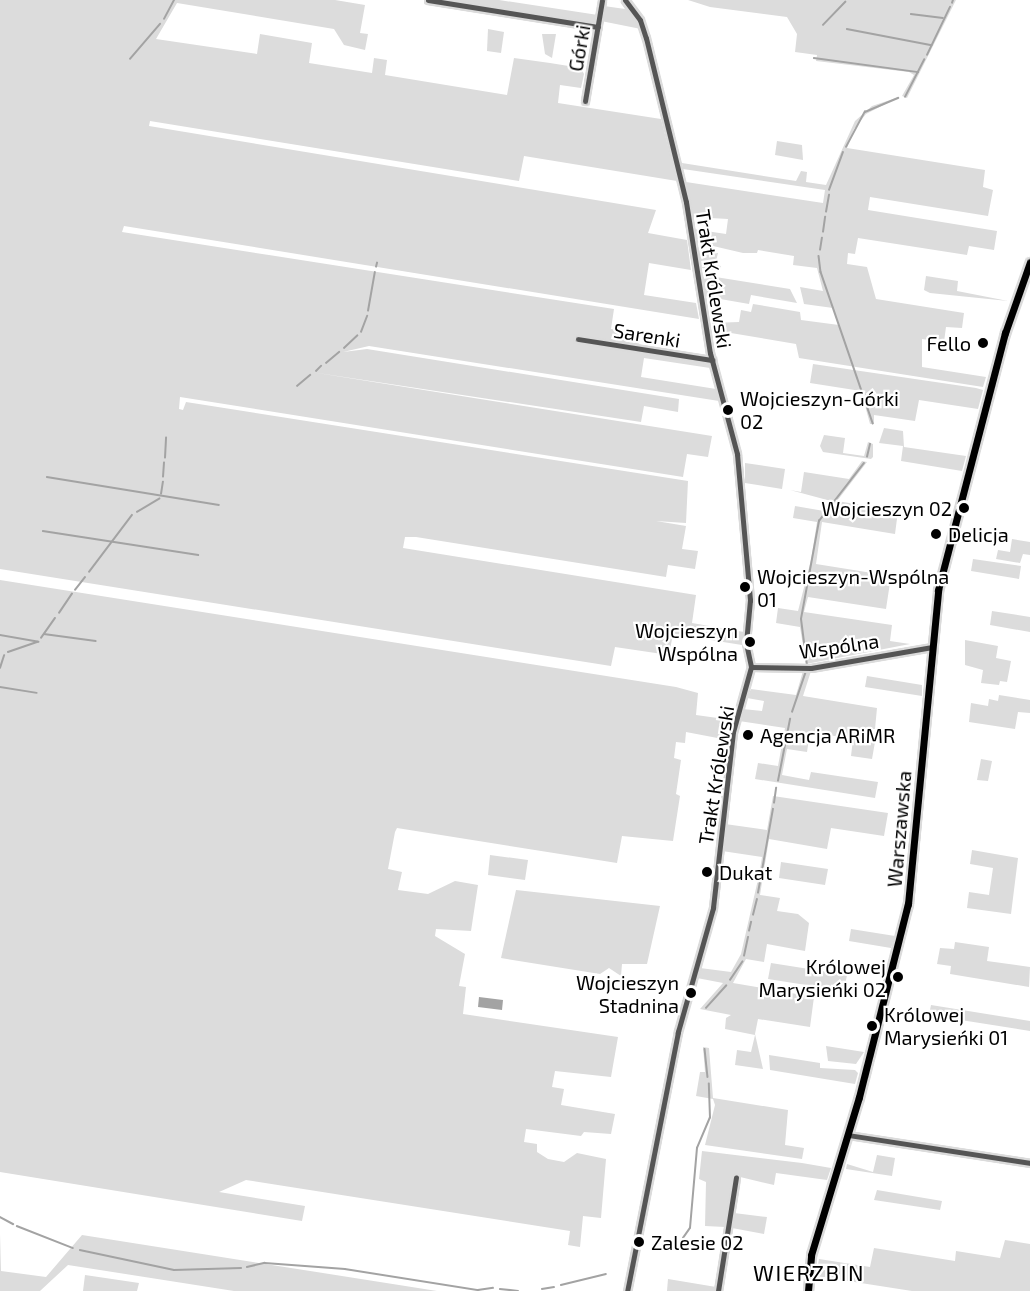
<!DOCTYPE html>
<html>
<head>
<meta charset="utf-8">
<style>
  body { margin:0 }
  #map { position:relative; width:1030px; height:1291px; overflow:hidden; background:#fff; font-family:"Exo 2",sans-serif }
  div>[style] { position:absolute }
  .green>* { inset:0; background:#dcdcdc }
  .water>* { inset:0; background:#a3a3a3 }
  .stream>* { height:1.5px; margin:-0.75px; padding:0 0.75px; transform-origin:0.75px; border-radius:0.75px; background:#a3a3a3 }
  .roads { filter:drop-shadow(2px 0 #dbdbdb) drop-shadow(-2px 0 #dbdbdb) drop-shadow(0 2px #dbdbdb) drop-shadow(0 -2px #dbdbdb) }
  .minor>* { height:5px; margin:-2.5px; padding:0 2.5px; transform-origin:2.5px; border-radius:2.5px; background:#555 }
  .major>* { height:7px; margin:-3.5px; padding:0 3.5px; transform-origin:3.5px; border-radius:3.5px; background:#000 }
  .dots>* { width:16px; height:16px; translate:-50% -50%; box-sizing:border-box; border:3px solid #fff; border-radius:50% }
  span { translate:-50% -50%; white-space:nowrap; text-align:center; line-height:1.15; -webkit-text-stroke:4.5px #fff; paint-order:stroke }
  .street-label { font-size:20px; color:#000 }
  .poi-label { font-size:20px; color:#000 }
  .right { translate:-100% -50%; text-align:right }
  .left { translate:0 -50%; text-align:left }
  .quarter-label { font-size:22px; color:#000; letter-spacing:1.5px }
</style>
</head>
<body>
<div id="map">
  <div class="green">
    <i style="clip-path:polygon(0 0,335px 0,365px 5px,360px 33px,368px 34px,365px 50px,344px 45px,334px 29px,177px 3px,156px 39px,257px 54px,260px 34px,312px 43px,309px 63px,372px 73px,374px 58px,387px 60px,385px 75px,507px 95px,514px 58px,550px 63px,581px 68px,584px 74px,581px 88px,560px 85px,558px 103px,661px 119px,677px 181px,524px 156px,519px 181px,150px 121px,149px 126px,656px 210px,648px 233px,687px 240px,691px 270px,649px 263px,644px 295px,696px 303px,699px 319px,124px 226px,122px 232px,614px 309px,611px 329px,640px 333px,639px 346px,708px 357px,710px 368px,644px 358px,641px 377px,716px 389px,719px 401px,369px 346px,343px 352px,367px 349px,679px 399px,678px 412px,644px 406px,641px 422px,311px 372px,712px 436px,708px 457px,687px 454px,683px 477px,180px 397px,179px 409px,183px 410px,186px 402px,688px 481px,686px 523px,656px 521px,686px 526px,682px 549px,698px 551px,695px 569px,668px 565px,666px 577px,416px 537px,405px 537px,403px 548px,696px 595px,692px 623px,744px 632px,742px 645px,673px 634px,669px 655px,615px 647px,611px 666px,0 569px)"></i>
    <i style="clip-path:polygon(438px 0,499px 0,598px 15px,593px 24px)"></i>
    <i style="clip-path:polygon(619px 0,635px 17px,641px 29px,601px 21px,604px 6px,625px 9px)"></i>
    <i style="clip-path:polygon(688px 0,956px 0,907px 98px,902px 96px,914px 75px,909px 72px,816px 61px,817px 55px,795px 52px,797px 34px,787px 17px,710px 7px)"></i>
    <i style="clip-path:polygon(488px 29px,504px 32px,501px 53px,487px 51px)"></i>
    <i style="clip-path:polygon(542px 34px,556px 34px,552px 58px,545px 54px)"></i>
    <i style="clip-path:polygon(899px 97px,866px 114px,854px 129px,847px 148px,985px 170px,983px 187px,993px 190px,988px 216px,870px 197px,868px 210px,997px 231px,994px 250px,969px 246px,967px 255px,858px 238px,855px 254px,848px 253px,847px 264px,867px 267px,876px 299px,964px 313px,962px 328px,946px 327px,944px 342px,922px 339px,922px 367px,986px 377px,983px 387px,799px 358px,796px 344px,713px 330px,712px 323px,739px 322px,741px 310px,751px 312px,753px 304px,800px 312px,801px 320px,839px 325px,833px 308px,804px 304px,800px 287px,823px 291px,817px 268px,793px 265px,794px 256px,758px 250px,757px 253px,743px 253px,696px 242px,693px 229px,726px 234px,728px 219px,693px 217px,686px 182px,823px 203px,825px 190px,683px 169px,682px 163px,796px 181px,801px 171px,807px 172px,806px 182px,826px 185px,855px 121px,872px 106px)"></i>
    <i style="clip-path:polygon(777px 141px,802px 145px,803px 160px,775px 155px)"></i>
    <i style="clip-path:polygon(696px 250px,718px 253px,715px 265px,721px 266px,720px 271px,702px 268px)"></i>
    <i style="clip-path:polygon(703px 275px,790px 289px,797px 303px,751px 295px,749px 304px,703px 296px)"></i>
    <i style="clip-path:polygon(926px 276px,958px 281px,957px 291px,1008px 301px,930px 293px,924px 290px)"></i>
    <i style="clip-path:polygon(813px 364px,976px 388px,983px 390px,978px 409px,919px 400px,915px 421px,874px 415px,874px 424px,870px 424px,861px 391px,810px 383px)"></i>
    <i style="clip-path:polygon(884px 428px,903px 431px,904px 447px,966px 456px,962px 471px,901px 461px,903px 446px,879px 443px)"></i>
    <i style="clip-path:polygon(824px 435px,845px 438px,843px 453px,864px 456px,868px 442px,873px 444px,873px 457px,871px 459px,823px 452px,820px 446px)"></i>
    <i style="clip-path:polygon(862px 461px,867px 462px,837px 501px,898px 511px,895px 534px,822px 522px,816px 564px,891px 576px,886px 609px,808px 597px,804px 612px,892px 625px,890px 641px,910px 644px,806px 664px,800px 627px,776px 623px,778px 608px,798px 611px,811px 560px,817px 522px,793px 518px,795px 506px,824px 511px,831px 501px,790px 490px,801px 492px,804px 472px,849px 479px)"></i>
    <i style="clip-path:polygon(745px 463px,785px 469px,782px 489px,745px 483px)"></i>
    <i style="clip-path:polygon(1012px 539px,1030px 542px,1030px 555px,1023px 554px,1020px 563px,996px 559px,998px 550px,1010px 552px)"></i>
    <i style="clip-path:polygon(973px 559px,1021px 566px,1019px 579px,971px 571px)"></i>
    <i style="clip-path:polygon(0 580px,676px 687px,698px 693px,696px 715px,732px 720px,728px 740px,686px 732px,685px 743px,676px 742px,674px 758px,681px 760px,676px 794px,680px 796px,673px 841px,622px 836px,617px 863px,397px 828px,395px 832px,388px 869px,402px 872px,398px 890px,428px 894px,455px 881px,478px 885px,471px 931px,436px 929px,435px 936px,465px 954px,459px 986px,466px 987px,463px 1014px,618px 1037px,611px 1077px,555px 1071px,552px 1087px,564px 1089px,561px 1105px,615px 1114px,611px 1134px,584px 1132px,581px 1136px,526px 1129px,524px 1142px,537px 1144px,537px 1152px,548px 1159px,564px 1162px,577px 1153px,606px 1159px,601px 1218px,583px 1216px,580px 1247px,568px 1245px,570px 1231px,246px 1180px,219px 1192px,305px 1206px,302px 1221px,0 1172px)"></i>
    <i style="clip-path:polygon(992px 611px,1030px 617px,1030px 632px,990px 625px)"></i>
    <i style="clip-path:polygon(965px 640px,998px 646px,996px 658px,1011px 661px,1007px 682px,1000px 681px,999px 685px,981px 683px,983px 670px,965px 665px)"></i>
    <i style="clip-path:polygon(803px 671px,811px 671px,803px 696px,877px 708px,875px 729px,870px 729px,868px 741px,875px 742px,872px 759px,851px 756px,853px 739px,810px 732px,807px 752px,787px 749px,782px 775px,809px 780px,811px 772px,878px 782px,875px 798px,755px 779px,758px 763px,778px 766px,785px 728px,739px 721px,743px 709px,762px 711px,764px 701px,747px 698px,751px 689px,796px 695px)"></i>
    <i style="clip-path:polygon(867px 676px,922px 685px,922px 696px,865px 687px)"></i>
    <i style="clip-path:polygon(999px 695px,1030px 700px,1030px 713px,1018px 712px,1015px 729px,969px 722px,971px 703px,988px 706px,989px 699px,998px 701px)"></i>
    <i style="clip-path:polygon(981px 759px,992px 761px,988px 781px,977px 780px)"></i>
    <i style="clip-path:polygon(773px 796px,888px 813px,884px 836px,831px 828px,827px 849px,769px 839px,760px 895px,780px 898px,777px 911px,798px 914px,809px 923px,805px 951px,767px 944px,764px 962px,746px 959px,733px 983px,814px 997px,810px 1027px,758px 1019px,755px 1034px,763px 1069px,735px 1065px,737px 1050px,751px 1052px,755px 1035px,725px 1029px,726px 1018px,731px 1015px,700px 1009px,723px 983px,697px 978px,700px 968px,731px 972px,741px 954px,759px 875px,762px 857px,722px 851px,725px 824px,767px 830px)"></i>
    <i style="clip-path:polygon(972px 850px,1018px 858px,1011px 914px,967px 908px,969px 892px,989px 895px,993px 868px,970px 864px)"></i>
    <i style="clip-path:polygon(490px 855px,528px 860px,525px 880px,488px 875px)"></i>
    <i style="clip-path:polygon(781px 862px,828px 869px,825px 885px,779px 878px)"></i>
    <i style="clip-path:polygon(516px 890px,660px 906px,647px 964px,622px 964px,621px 976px,609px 968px,600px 974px,501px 958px)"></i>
    <i style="clip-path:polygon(851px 929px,895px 936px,891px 948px,849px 941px)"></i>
    <i style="clip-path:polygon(955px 942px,989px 947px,987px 961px,1030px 967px,1029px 987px,950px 974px,951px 966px,937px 964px,940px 948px,954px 949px)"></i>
    <i style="clip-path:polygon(771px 963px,847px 975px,844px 991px,768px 979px)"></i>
    <i style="clip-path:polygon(931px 1005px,1030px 1021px,1030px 1031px,929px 1015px)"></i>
    <i style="clip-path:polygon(826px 1046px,864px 1052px,856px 1064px,828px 1061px)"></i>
    <i style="clip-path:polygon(703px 1047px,709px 1048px,713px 1098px,788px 1110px,785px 1145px,804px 1148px,802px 1159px,705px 1145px,715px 1105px,713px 1099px,696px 1096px,700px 1072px,705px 1072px)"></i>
    <i style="clip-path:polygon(769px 1055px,820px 1063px,820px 1068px,855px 1070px,858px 1073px,855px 1084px,770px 1070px)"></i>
    <i style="clip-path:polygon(702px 1151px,802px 1163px,831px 1168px,827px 1180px,776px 1173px,774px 1185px,736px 1176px,725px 1227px,705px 1226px,706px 1182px,699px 1179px)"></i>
    <i style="clip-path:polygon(877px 1155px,895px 1158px,892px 1176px,846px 1169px,847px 1164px,873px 1172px)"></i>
    <i style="clip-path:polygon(877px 1190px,942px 1201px,940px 1210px,874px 1200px)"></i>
    <i style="clip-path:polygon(734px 1213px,767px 1217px,764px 1234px,732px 1228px)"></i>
    <i style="clip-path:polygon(0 1234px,1px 1271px,46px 1277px,82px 1235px,437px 1291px,234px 1291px,68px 1265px,40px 1291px,0 1291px)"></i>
    <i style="clip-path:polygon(1005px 1240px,1030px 1244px,1030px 1291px,912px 1291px,816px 1276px,819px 1259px,870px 1267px,874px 1248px,955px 1261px,956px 1251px,1000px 1258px)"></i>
    <i style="clip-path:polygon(85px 1275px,139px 1283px,137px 1291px,83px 1291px)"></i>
    <i style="clip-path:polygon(668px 1279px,716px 1287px,715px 1291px,667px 1291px)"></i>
  </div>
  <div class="water">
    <i style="clip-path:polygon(479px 997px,503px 1000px,502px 1010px,478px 1007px)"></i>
  </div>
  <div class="stream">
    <i style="left:952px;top:3px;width:3px;rotate:-72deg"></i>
    <i style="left:911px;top:14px;width:32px;rotate:7deg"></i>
    <i style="left:164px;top:19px;width:21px;rotate:-62deg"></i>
    <i style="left:823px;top:25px;width:32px;rotate:-46deg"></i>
    <i style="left:847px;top:29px;width:86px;rotate:10.8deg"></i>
    <i style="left:927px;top:55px;width:53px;rotate:-64.4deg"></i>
    <i style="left:814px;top:58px;width:105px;rotate:7.7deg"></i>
    <i style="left:130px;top:59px;width:46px;rotate:-49.4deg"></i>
    <i style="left:905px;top:97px;width:42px;rotate:-62.8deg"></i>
    <i style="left:846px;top:147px;width:40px;rotate:-62deg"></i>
    <i style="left:865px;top:112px;width:36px;rotate:-23deg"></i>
    <i style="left:829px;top:190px;width:40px;rotate:-69.8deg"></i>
    <i style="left:826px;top:212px;width:17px;rotate:-80deg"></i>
    <i style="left:823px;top:232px;width:15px;rotate:-82deg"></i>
    <i style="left:820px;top:250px;width:12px;rotate:-81deg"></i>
    <i style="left:819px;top:256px;width:16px;rotate:83deg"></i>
    <i style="left:821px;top:272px;width:160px;rotate:71deg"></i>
    <i style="left:376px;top:267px;width:4px;rotate:-76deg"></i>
    <i style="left:368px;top:311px;width:39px;rotate:-80deg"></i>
    <i style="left:361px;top:332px;width:17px;rotate:-69deg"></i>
    <i style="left:344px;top:348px;width:18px;rotate:-43deg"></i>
    <i style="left:326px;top:363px;width:17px;rotate:-40deg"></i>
    <i style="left:316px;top:371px;width:7px;rotate:-45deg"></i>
    <i style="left:297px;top:386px;width:17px;rotate:-40deg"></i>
    <i style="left:867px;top:457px;width:13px;rotate:-77deg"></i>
    <i style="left:165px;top:458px;width:20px;rotate:-87deg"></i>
    <i style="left:47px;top:477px;width:174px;rotate:9.2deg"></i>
    <i style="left:163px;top:477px;width:14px;rotate:-86deg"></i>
    <i style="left:161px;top:494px;width:12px;rotate:-81deg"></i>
    <i style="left:137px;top:512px;width:26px;rotate:-31deg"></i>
    <i style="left:43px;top:531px;width:157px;rotate:8.8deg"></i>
    <i style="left:89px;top:572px;width:71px;rotate:-53deg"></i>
    <i style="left:75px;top:590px;width:16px;rotate:-52deg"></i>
    <i style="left:59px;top:613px;width:23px;rotate:-56deg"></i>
    <i style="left:44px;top:634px;width:52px;rotate:7.7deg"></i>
    <i style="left:0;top:635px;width:39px;rotate:10deg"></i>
    <i style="left:41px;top:638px;width:24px;rotate:-55deg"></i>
    <i style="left:8px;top:652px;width:31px;rotate:-19deg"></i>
    <i style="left:807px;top:666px;width:47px;rotate:-97.3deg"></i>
    <i style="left:801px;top:619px;width:100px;rotate:-79.6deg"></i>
    <i style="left:819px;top:521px;width:73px;rotate:-52.2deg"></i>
    <i style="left:0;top:668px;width:13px;rotate:-72deg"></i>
    <i style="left:0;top:687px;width:37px;rotate:9deg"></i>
    <i style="left:792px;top:712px;width:43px;rotate:-71.1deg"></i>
    <i style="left:778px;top:781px;width:63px;rotate:-79deg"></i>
    <i style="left:774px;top:803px;width:15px;rotate:-82deg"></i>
    <i style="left:758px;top:893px;width:85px;rotate:-79.9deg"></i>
    <i style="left:753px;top:915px;width:16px;rotate:-76deg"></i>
    <i style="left:749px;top:931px;width:9px;rotate:-77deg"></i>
    <i style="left:744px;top:956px;width:19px;rotate:-78deg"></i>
    <i style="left:730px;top:980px;width:22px;rotate:-56deg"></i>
    <i style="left:706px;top:1008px;width:30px;rotate:-48deg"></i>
    <i style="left:705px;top:1049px;width:28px;rotate:84deg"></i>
    <i style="left:0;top:1217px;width:15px;rotate:28deg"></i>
    <i style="left:17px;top:1226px;width:60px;rotate:21.4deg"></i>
    <i style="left:683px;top:1238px;width:12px;rotate:-55deg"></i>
    <i style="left:690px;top:1228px;width:80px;rotate:-85deg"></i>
    <i style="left:697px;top:1148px;width:33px;rotate:-67deg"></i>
    <i style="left:710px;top:1118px;width:34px;rotate:-92deg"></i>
    <i style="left:80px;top:1250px;width:96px;rotate:12deg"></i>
    <i style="left:174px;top:1270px;width:67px;rotate:-1.7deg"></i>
    <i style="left:247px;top:1267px;width:18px;rotate:-13deg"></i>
    <i style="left:265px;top:1263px;width:80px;rotate:4.3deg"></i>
    <i style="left:345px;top:1269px;width:135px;rotate:9deg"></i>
    <i style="left:478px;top:1290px;width:15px;rotate:-8deg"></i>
    <i style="left:561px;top:1285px;width:46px;rotate:-13.7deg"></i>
    <i style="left:500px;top:1289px;width:18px;rotate:6deg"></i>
    <i style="left:542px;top:1289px;width:12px;rotate:-9deg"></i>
  </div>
  <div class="roads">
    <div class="minor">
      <i style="left:428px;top:0;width:172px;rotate:9deg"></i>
      <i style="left:625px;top:0;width:25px;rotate:53deg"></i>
      <i style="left:640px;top:20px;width:19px;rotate:72deg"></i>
      <i style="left:646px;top:38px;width:169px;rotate:76.3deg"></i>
      <i style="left:686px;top:202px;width:153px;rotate:81deg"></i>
      <i style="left:710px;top:353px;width:105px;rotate:75deg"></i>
      <i style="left:737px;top:454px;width:147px;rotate:84.9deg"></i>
      <i style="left:750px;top:600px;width:43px;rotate:95.3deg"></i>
      <i style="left:746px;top:643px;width:25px;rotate:78deg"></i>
      <i style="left:751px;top:667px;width:67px;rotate:105.5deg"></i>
      <i style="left:733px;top:732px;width:177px;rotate:96.5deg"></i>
      <i style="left:713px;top:908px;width:129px;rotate:105.8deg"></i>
      <i style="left:678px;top:1032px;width:264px;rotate:101.1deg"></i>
      <i style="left:585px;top:101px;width:102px;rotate:-80.4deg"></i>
      <i style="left:578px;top:339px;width:136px;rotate:8.9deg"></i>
      <i style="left:751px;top:667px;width:60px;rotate:1deg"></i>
      <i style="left:811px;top:668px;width:123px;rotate:-9.8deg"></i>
      <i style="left:848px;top:1135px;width:184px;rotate:8.7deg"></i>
      <i style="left:718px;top:1291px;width:115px;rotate:-81deg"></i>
    </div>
    <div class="major">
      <i style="left:808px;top:1291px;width:36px;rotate:-85deg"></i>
      <i style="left:811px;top:1255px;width:165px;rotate:-73.1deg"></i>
      <i style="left:859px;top:1097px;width:199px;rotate:-75.8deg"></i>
      <i style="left:908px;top:904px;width:315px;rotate:-84.5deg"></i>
      <i style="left:938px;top:590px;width:266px;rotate:-75.4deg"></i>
      <i style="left:1005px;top:333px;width:75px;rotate:-70.6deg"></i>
    </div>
  </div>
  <div class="dots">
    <i style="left:983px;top:343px;background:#000"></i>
    <i style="left:728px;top:410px;background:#000"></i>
    <i style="left:964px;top:508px;background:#000"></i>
    <i style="left:936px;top:534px;background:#000"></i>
    <i style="left:745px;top:587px;background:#000"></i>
    <i style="left:750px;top:642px;background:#000"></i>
    <i style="left:748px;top:735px;background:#000"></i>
    <i style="left:707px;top:872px;background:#000"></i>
    <i style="left:898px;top:977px;background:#000"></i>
    <i style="left:691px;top:993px;background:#000"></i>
    <i style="left:872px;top:1026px;background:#000"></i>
    <i style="left:639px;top:1242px;background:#000"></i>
  </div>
  <div class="street-label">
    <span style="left:579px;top:48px;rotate:-80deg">Górki</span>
    <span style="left:714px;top:279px;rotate:81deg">Trakt Królewski</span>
    <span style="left:647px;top:335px;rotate:9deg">Sarenki</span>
    <span style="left:839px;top:646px;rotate:-8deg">Wspólna</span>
    <span style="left:716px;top:775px;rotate:-81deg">Trakt Królewski</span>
    <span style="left:899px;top:829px;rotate:-85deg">Warszawska</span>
  </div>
  <div class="poi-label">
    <span class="right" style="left:971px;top:343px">Fello</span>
    <span class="left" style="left:740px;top:410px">Wojcieszyn-Górki<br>02</span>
    <span class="right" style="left:952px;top:508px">Wojcieszyn 02</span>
    <span class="left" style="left:948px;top:534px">Delicja</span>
    <span class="left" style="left:757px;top:588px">Wojcieszyn-Wspólna<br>01</span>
    <span class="right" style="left:738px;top:642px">Wojcieszyn<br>Wspólna</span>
    <span class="left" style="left:760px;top:735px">Agencja ARiMR</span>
    <span class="left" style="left:719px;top:872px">Dukat</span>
    <span class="right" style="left:886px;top:978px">Królowej<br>Marysieńki 02</span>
    <span class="right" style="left:679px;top:994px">Wojcieszyn<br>Stadnina</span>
    <span class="left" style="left:884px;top:1026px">Królowej<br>Marysieńki 01</span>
    <span class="left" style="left:651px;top:1242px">Zalesie 02</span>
  </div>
  <div class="quarter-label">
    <span style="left:809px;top:1273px">WIERZBIN</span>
  </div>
</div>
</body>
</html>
